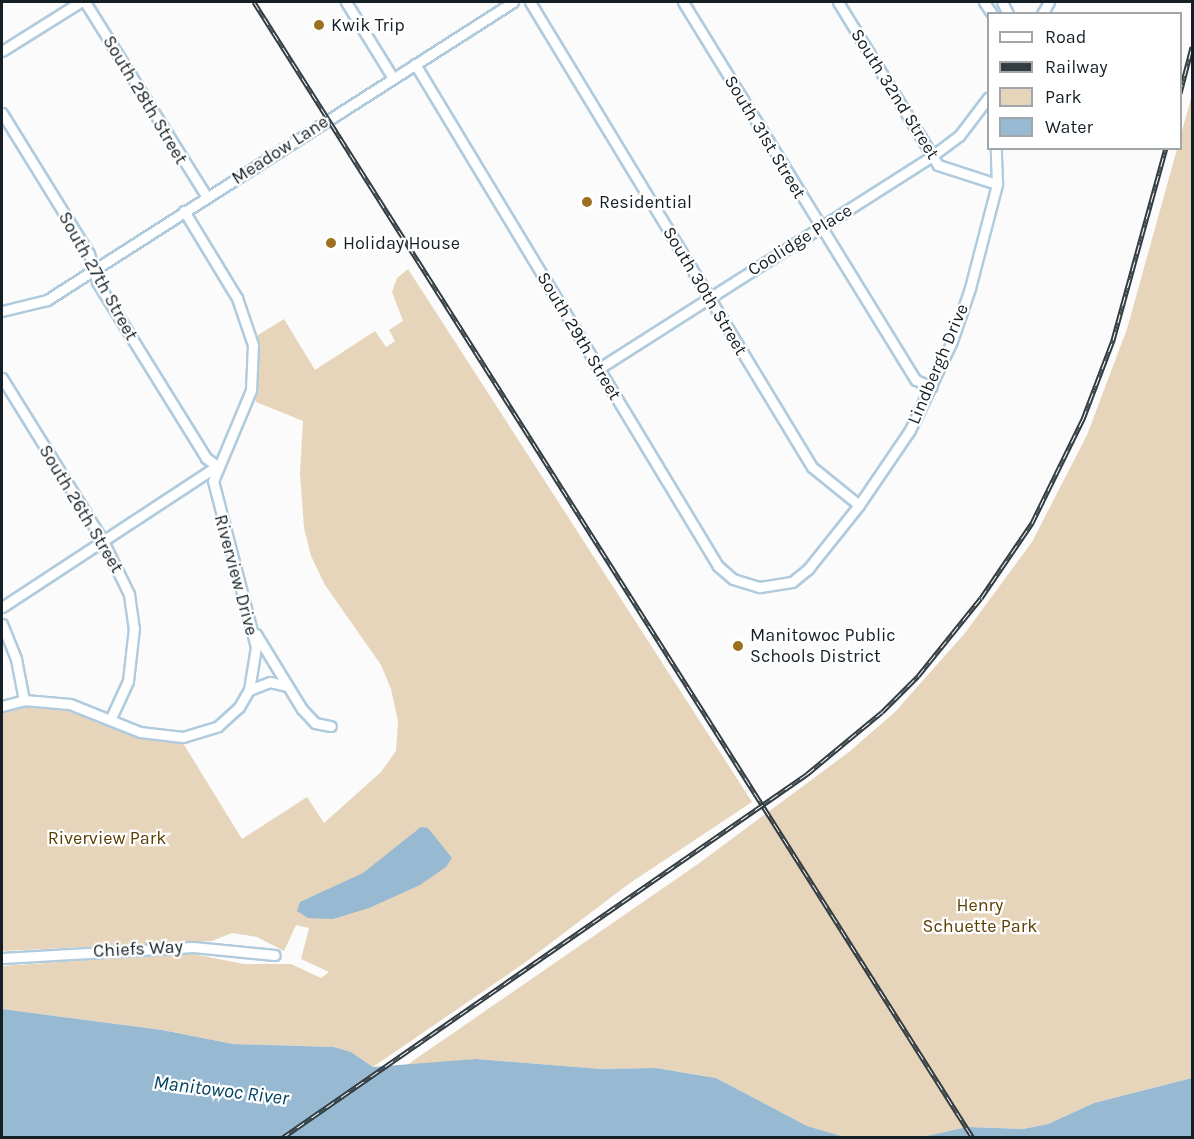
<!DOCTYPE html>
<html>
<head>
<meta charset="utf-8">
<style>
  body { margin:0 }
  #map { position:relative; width:1194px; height:1139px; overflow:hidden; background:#fbfbfb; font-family:Karla,sans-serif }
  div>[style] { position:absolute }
  .green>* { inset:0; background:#e7d5bb }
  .water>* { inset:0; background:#97b9d1 }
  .roads { filter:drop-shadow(2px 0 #b0cbde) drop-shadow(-2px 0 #b0cbde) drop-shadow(0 2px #b0cbde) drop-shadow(0 -2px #b0cbde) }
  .street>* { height:9px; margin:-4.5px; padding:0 4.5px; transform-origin:4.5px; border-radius:4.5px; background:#fff }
  .rail>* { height:5px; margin-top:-2.5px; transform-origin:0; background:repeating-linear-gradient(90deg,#fff 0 9px,#323c41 0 18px); box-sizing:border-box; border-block:2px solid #323c41 }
  .dots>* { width:16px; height:16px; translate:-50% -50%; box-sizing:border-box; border:3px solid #fff; border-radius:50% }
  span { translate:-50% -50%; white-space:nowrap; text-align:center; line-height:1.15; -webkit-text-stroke:4.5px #fff; paint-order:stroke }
  .poi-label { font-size:18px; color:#152026 }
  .left { translate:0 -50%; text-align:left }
  .street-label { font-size:18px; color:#152026 }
  .park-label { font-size:18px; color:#5b3e01 }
  .water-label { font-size:20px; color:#024262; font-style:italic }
  .frame { position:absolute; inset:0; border:3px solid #152026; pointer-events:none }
  .legend { position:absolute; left:987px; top:12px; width:195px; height:138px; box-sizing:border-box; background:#fff; border:2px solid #a1a6a8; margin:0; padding:8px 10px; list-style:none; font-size:18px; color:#152026 }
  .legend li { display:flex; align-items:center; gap:12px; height:30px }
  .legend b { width:30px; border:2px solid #a1a6a8 }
</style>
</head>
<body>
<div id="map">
  <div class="green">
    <i style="clip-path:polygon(1192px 95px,1192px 1078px,1094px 1103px,1048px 1124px,1023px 1129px,967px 1127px,922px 1137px,844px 1138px,807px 1126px,716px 1078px,693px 1074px,656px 1068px,601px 1069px,476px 1059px,404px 1067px,698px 864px,849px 752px,895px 712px,965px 633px,1032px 542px,1087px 435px,1127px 329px)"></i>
    <i style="clip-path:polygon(408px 269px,752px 802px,630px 883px,523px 964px,373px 1067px,351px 1052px,334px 1047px,233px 1044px,162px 1030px,2px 1009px,2px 966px,188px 953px,244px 964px,291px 964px,321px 978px,329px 972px,301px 959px,309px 928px,296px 925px,284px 951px,257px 937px,232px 933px,212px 941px,2px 951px,2px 713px,31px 706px,57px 707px,79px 711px,140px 738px,183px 743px,242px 839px,307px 797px,324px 823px,381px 772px,396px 751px,398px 721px,391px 689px,381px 665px,325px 585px,311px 556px,304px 528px,300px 473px,303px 421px,256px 402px,258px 335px,284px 319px,315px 370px,375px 331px,386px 347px,395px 341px,389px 330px,403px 321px,392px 292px,397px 278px)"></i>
  </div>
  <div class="water">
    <i style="clip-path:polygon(421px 827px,428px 828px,452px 858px,446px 867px,420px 885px,369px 908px,333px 919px,308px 918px,297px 911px,300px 902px,363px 873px)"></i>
    <i style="clip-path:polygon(2px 1009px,162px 1030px,233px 1044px,334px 1047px,351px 1052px,373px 1067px,476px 1059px,601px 1069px,656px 1068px,716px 1078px,807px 1126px,844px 1137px,2px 1137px)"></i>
    <i style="clip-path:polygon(1192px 1078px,1192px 1137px,922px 1137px,967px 1127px,1023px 1129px,1048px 1124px,1094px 1103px)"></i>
  </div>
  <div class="roads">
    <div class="street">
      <i style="left:85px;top:2px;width:230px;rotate:58deg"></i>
      <i style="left:346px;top:2px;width:89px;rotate:58.3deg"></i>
      <i style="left:530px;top:2px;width:544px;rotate:58.77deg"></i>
      <i style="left:812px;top:467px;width:60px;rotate:39deg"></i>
      <i style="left:683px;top:2px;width:444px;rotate:58.4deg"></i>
      <i style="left:916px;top:380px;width:17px;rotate:24deg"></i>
      <i style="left:838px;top:2px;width:191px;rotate:58.5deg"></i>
      <i style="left:938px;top:165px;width:62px;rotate:17.9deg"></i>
      <i style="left:984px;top:2px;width:14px;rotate:56deg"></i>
      <i style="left:1002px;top:2px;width:13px;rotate:63deg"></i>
      <i style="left:1042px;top:14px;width:14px;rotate:-60deg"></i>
      <i style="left:2px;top:51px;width:92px;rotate:-32.1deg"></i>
      <i style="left:415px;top:64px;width:586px;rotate:58.89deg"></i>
      <i style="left:718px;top:566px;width:20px;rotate:41deg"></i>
      <i style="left:733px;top:579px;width:28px;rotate:17deg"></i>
      <i style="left:760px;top:587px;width:32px;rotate:-9deg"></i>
      <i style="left:792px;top:582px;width:21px;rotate:-39deg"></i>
      <i style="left:808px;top:569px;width:82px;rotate:-51.4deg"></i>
      <i style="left:859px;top:505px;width:91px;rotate:-55.8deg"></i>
      <i style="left:910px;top:430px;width:98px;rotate:-64.7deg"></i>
      <i style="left:952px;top:341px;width:56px;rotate:-71.2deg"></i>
      <i style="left:970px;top:288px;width:107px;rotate:-75.4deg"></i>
      <i style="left:997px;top:184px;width:36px;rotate:-92deg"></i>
      <i style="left:2px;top:113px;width:166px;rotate:58.3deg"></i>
      <i style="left:89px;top:254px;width:29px;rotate:74deg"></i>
      <i style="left:97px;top:282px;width:207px;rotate:58.2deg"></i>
      <i style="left:206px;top:458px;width:14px;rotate:36deg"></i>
      <i style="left:217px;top:466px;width:257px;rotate:146.7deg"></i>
      <i style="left:2px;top:311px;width:46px;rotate:-13.7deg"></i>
      <i style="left:47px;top:300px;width:553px;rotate:-32.6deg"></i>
      <i style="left:598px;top:369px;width:396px;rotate:-32.5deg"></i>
      <i style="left:932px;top:156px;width:34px;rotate:-37deg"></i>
      <i style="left:959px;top:136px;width:48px;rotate:-52.7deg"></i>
      <i style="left:2px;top:378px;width:190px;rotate:58.2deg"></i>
      <i style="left:102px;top:539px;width:61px;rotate:63.9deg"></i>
      <i style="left:129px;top:594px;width:34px;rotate:82deg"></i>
      <i style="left:134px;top:628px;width:53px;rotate:96.5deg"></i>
      <i style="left:128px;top:681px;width:41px;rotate:114.7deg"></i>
      <i style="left:2px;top:624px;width:38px;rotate:68deg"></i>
      <i style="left:16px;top:659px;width:42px;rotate:79deg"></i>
      <i style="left:256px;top:634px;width:88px;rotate:58.5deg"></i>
      <i style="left:302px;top:709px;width:19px;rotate:47deg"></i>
      <i style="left:315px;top:723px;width:16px;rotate:11deg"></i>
      <i style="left:249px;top:690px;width:22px;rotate:-21deg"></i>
      <i style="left:270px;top:682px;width:18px;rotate:13deg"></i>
      <i style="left:2px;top:706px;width:23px;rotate:-15deg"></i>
      <i style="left:24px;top:700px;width:46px;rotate:5deg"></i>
      <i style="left:70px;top:704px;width:75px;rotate:21.8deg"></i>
      <i style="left:140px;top:732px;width:43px;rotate:6.6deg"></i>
      <i style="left:183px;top:737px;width:37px;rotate:-17deg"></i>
      <i style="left:218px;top:726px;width:28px;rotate:-42deg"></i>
      <i style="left:239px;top:707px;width:20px;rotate:-60deg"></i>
      <i style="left:249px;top:690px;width:44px;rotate:-80.8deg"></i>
      <i style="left:256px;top:647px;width:171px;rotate:-104.5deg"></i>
      <i style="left:213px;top:481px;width:99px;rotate:-67.3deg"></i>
      <i style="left:251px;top:390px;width:45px;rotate:-87.5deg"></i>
      <i style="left:253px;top:345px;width:50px;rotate:-108.8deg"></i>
      <i style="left:237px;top:298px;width:102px;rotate:-121.3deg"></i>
      <i style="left:2px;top:958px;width:191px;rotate:-3.3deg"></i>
      <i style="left:193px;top:947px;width:82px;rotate:5.6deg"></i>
    </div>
  </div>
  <div class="rail">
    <i style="left:254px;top:2px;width:1344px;rotate:57.67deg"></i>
    <i style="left:1180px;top:93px;width:48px;rotate:-75.4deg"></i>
    <i style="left:282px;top:1138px;width:639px;rotate:-34.73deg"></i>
    <i style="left:807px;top:774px;width:97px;rotate:-39.6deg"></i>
    <i style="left:882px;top:712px;width:51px;rotate:-45deg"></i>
    <i style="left:918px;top:676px;width:100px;rotate:-51.1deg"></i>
    <i style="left:981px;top:598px;width:91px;rotate:-55.8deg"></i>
    <i style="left:1032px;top:523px;width:116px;rotate:-63.9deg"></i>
    <i style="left:1083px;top:419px;width:85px;rotate:-69.2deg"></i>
    <i style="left:1113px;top:340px;width:199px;rotate:-74.6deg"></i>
  </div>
  <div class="dots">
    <i style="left:319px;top:25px;background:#9b701e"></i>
    <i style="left:587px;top:202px;background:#9b701e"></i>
    <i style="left:331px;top:243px;background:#9b701e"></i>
    <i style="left:738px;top:646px;background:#9b701e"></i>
  </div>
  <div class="poi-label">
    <span class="left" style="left:331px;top:25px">Kwik Trip</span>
    <span class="left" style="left:599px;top:202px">Residential</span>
    <span class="left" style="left:343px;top:243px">Holiday House</span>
    <span class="left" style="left:750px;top:646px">Manitowoc Public<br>Schools District</span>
  </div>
  <div class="street-label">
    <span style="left:895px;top:94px;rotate:58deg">South 32nd Street</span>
    <span style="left:145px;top:100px;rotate:59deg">South 28th Street</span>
    <span style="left:765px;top:137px;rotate:59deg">South 31st Street</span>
    <span style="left:280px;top:150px;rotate:-33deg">Meadow Lane</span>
    <span style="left:800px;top:240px;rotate:-32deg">Coolidge Place</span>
    <span style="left:98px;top:276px;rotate:61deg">South 27th Street</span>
    <span style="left:705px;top:291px;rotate:59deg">South 30th Street</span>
    <span style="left:579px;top:336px;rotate:59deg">South 29th Street</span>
    <span style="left:938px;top:364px;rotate:-67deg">Lindbergh Drive</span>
    <span style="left:81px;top:509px;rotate:59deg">South 26th Street</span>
    <span style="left:236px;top:575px;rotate:75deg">Riverview Drive</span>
    <span style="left:138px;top:949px;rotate:-3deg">Chiefs Way</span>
  </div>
  <div class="park-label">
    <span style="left:107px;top:838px">Riverview Park</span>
    <span style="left:980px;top:916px">Henry<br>Schuette Park</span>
  </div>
  <div class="water-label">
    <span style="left:221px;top:1090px;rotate:7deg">Manitowoc River</span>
  </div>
  <div class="frame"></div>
  <ul class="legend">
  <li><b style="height:8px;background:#fff"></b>Road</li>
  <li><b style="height:8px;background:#323c41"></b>Railway</li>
  <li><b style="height:16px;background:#e7d5bb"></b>Park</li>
  <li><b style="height:16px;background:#97b9d1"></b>Water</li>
  </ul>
</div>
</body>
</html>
